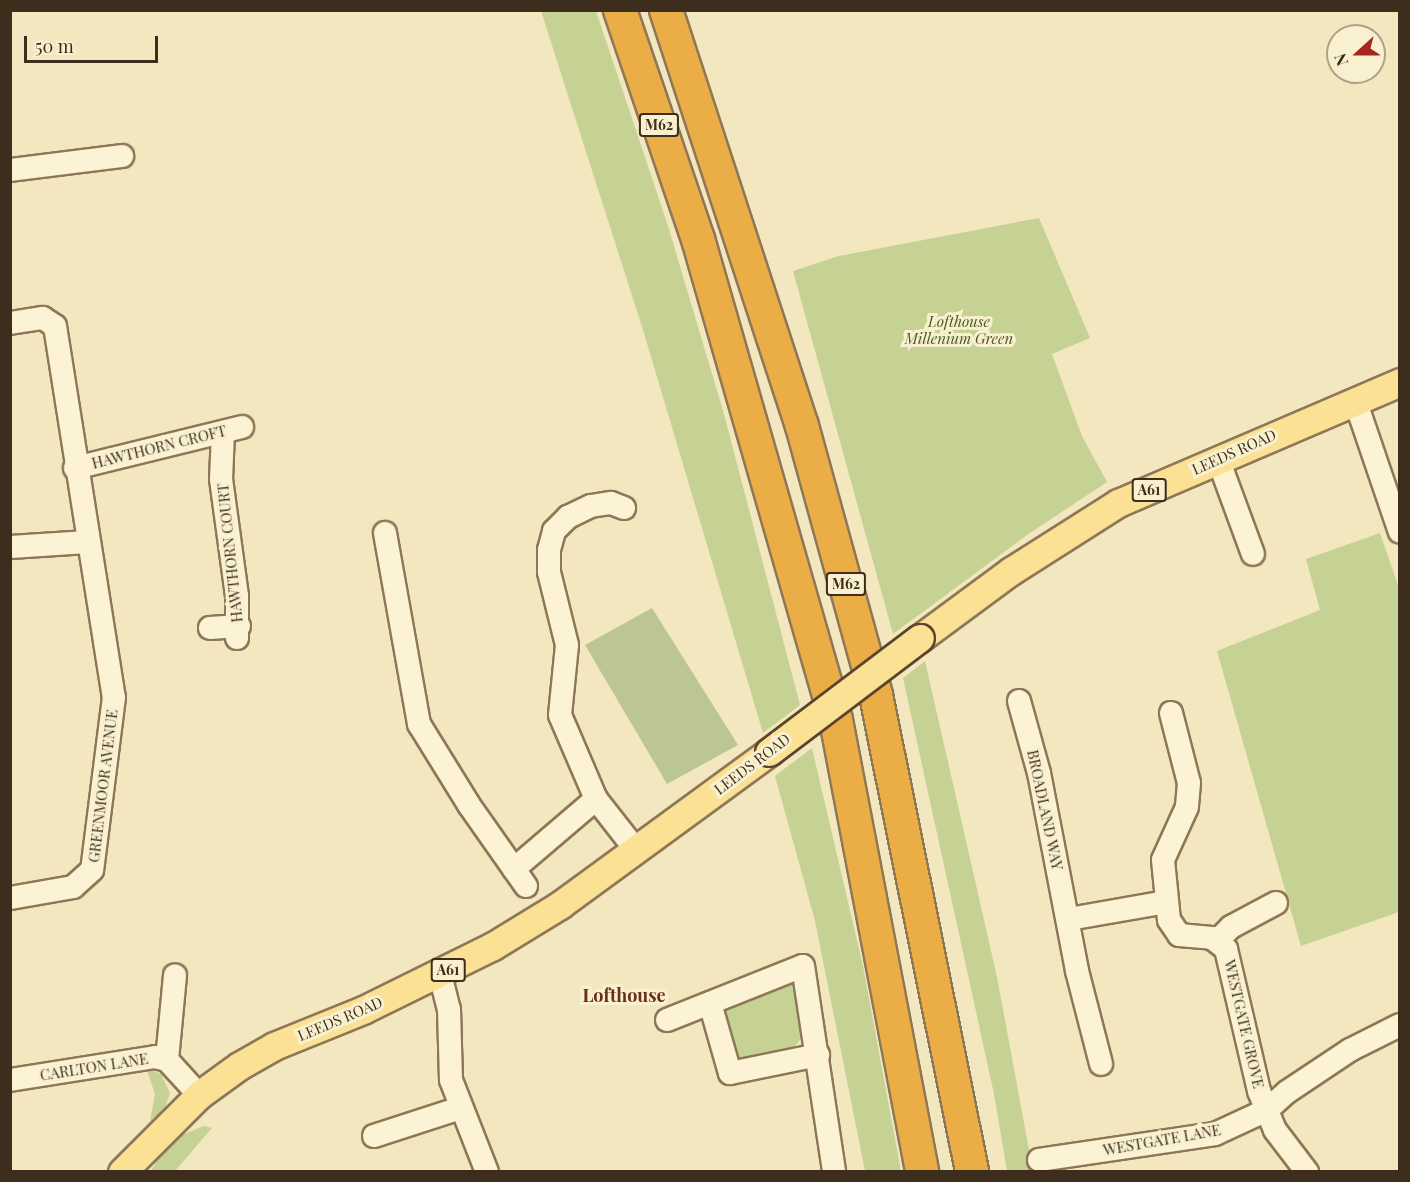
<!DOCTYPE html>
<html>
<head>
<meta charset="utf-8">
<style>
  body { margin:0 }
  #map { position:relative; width:1410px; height:1182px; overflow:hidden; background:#f3e7c0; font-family:"Playfair Display",serif }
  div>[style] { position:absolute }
  .green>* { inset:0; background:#c6d293 }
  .cemetery>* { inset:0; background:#bcc693 }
  .roads { filter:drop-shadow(2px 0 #8e7756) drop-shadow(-2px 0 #8e7756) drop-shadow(0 2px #8e7756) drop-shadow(0 -2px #8e7756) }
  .minor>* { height:22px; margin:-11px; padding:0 11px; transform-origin:11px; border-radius:11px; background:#fcf3d4 }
  .major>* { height:27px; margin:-13.5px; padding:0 13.5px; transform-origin:13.5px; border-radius:13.5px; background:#fae194 }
  .highway>* { height:32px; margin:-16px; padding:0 16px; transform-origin:16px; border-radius:16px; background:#ebae47 }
  .bridges { filter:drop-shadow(2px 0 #5b442b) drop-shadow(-2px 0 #5b442b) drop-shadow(0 2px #5b442b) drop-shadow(0 -2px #5b442b) }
  .major-bridge>* { height:27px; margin:-13.5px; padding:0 13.5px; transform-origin:13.5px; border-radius:13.5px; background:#fae194 }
  span { translate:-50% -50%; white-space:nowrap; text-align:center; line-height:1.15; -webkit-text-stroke:6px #f9f0d0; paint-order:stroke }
  .shield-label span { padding:2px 4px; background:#f9f0d0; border:2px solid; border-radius:4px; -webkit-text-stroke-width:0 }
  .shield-label { font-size:14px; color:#3c2d1c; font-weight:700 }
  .park-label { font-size:15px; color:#485b20; font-style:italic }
  .street-label { font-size:15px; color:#3c2d1c }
  .quarter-label { font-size:18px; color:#6d2e16; font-weight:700 }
  .frame { position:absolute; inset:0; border:12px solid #3c2d1c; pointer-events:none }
  .north { position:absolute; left:1326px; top:24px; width:60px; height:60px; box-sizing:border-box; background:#f9f0d0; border:2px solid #ada288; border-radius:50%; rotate:249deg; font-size:16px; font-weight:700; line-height:24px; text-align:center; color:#3c2d1c }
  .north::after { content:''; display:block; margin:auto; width:21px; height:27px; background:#a4271f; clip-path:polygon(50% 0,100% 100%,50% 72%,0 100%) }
  .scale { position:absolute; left:24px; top:36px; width:134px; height:27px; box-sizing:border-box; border:3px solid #3c2d1c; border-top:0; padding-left:8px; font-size:18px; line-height:21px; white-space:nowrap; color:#3c2d1c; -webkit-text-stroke:4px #f9f0d0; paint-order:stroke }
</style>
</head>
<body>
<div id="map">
  <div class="green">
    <i style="clip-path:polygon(541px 11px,596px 11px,668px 226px,724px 414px,800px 705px,763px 733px,643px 330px)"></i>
    <i style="clip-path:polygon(1039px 218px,1090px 338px,1052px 354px,1082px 436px,1107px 482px,1027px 535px,893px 634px,793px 271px,839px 256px)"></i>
    <i style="clip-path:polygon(1380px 533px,1400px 591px,1399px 912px,1301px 946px,1217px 651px,1320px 610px,1306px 559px)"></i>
    <i style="clip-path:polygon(925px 661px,997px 977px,1033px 1171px,1007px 1171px,994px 1094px,903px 678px)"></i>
    <i style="clip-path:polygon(812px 748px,863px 966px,901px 1171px,865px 1171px,815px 921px,775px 776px)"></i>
    <i style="clip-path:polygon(789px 983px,798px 988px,803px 1035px,797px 1044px,789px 1050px,737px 1058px,721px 1020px,724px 1007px)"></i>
    <i style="clip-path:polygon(146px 1068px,161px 1074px,170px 1093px,165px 1108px,150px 1121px,155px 1094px)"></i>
    <i style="clip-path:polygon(204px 1126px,212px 1128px,175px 1171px,150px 1172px,166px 1147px,179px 1136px)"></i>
  </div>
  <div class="cemetery">
    <i style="clip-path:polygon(652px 608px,738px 745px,667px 784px,585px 645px)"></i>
  </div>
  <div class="roads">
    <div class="minor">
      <i style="left:10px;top:170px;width:113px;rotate:-7.1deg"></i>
      <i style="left:10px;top:323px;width:33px;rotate:-9deg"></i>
      <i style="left:43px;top:318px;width:14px;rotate:34deg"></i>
      <i style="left:55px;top:326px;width:376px;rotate:81deg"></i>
      <i style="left:114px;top:697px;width:174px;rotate:97.2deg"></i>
      <i style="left:92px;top:870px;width:25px;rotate:138deg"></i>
      <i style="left:73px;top:887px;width:64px;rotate:170.1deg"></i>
      <i style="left:1355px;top:400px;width:139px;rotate:71.2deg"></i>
      <i style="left:223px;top:432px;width:47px;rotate:92.4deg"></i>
      <i style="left:221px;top:479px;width:118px;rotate:82.2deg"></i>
      <i style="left:237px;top:596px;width:42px;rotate:90deg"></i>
      <i style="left:1218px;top:459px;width:101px;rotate:69.8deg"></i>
      <i style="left:75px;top:468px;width:172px;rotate:-13.8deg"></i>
      <i style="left:385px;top:533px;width:194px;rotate:79.9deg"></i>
      <i style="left:419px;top:724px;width:95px;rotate:58.3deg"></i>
      <i style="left:469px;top:805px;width:99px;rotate:54.9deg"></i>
      <i style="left:10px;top:547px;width:78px;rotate:-3.7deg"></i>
      <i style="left:210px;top:628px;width:29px;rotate:-4deg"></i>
      <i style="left:1019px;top:701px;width:75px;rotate:74.5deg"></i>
      <i style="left:1039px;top:773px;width:202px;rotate:79.1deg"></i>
      <i style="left:1077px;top:971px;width:96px;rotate:75.5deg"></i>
      <i style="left:1171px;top:713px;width:72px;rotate:75.6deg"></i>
      <i style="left:1189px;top:783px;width:24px;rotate:95deg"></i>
      <i style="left:1187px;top:807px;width:58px;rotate:114.4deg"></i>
      <i style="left:1163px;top:860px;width:60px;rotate:84.3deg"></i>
      <i style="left:1169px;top:920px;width:18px;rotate:56deg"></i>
      <i style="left:1179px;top:935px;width:33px;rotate:5deg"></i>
      <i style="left:1212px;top:938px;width:18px;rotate:38deg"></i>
      <i style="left:1226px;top:949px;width:146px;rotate:76.9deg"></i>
      <i style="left:1259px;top:1091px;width:42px;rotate:67.7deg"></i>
      <i style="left:1275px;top:1130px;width:53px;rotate:52.7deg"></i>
      <i style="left:596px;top:799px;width:91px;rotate:-113.2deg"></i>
      <i style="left:560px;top:715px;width:70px;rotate:-84.3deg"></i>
      <i style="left:567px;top:645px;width:75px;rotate:-103.9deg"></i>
      <i style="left:549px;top:572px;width:22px;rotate:-90deg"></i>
      <i style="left:549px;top:550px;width:20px;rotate:-75deg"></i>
      <i style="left:554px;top:531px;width:20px;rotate:-45deg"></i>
      <i style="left:568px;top:517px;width:25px;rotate:-26deg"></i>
      <i style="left:591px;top:506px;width:20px;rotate:-9deg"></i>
      <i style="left:611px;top:503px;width:14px;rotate:21deg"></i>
      <i style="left:514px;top:869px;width:108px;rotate:-40.5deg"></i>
      <i style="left:596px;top:799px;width:65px;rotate:51.9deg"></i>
      <i style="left:1069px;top:919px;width:98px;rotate:-9.9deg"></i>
      <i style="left:1218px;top:940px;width:18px;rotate:-45deg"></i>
      <i style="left:1231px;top:927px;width:51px;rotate:-28.1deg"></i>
      <i style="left:440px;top:974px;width:36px;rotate:76deg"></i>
      <i style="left:449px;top:1009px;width:71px;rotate:88.4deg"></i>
      <i style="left:451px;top:1080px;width:99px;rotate:68.6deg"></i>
      <i style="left:710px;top:1003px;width:73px;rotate:74.1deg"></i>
      <i style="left:730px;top:1073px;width:90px;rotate:-11.6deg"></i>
      <i style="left:667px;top:1020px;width:146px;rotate:-21.7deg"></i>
      <i style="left:803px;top:966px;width:208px;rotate:81.4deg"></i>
      <i style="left:167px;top:1060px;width:85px;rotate:-84.6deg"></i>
      <i style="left:10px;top:1080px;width:147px;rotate:-9deg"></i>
      <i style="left:155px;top:1057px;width:12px;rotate:14deg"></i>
      <i style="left:167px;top:1060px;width:47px;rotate:47.6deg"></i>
      <i style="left:374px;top:1136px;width:90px;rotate:-18deg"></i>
      <i style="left:1039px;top:1160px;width:178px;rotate:-8.4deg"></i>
      <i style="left:1215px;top:1134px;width:57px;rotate:-24.8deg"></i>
      <i style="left:1267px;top:1110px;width:27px;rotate:-42deg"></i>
      <i style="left:1287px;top:1092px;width:76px;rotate:-33.7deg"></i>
      <i style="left:1350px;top:1050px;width:56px;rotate:-26.6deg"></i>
    </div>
    <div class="major">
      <i style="left:920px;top:638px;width:113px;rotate:-36.4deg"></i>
      <i style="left:1011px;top:571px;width:127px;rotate:-32.4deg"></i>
      <i style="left:1118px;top:503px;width:307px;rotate:-23.2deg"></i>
      <i style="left:122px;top:1172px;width:109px;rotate:-45deg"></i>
      <i style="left:199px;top:1095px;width:49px;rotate:-35.9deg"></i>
      <i style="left:239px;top:1066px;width:40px;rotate:-29.7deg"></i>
      <i style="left:274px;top:1046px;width:96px;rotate:-22deg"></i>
      <i style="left:363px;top:1010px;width:145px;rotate:-26.2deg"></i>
      <i style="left:493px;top:946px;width:79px;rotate:-31.5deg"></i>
      <i style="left:560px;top:905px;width:259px;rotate:-36.2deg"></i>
    </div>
    <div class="highway">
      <i style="left:620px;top:10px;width:242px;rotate:71.2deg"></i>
      <i style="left:698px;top:239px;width:500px;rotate:73.99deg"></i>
      <i style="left:836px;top:720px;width:460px;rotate:79.2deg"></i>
      <i style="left:666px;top:10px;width:438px;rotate:71.9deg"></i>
      <i style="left:802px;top:426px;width:279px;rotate:74.6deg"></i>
      <i style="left:876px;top:695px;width:487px;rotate:78.6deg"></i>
    </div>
  </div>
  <div class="bridges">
    <div class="major-bridge">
      <i style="left:769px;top:752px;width:189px;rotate:-37.1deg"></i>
    </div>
  </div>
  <div class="shield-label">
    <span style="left:659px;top:125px">M62</span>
    <span style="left:1149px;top:490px">A61</span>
    <span style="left:846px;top:584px">M62</span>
    <span style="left:448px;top:970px">A61</span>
  </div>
  <div class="park-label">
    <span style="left:959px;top:330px">Lofthouse<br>Millenium Green</span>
  </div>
  <div class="street-label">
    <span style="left:159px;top:447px;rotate:-14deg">HAWTHORN CROFT</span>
    <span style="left:1234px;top:452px;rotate:-24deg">LEEDS ROAD</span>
    <span style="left:230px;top:553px;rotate:-96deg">HAWTHORN COURT</span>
    <span style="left:752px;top:764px;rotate:-37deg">LEEDS ROAD</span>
    <span style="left:103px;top:786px;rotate:-83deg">GREENMOOR AVENUE</span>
    <span style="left:1045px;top:810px;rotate:78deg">BROADLAND WAY</span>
    <span style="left:340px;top:1019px;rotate:-23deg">LEEDS ROAD</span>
    <span style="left:1244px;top:1024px;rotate:77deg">WESTGATE GROVE</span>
    <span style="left:94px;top:1067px;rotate:-9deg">CARLTON LANE</span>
    <span style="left:1162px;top:1140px;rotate:-10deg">WESTGATE LANE</span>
  </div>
  <div class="quarter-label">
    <span style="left:624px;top:995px">Lofthouse</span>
  </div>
  <div class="frame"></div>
  <div class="north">N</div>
  <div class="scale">50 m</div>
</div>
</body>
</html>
